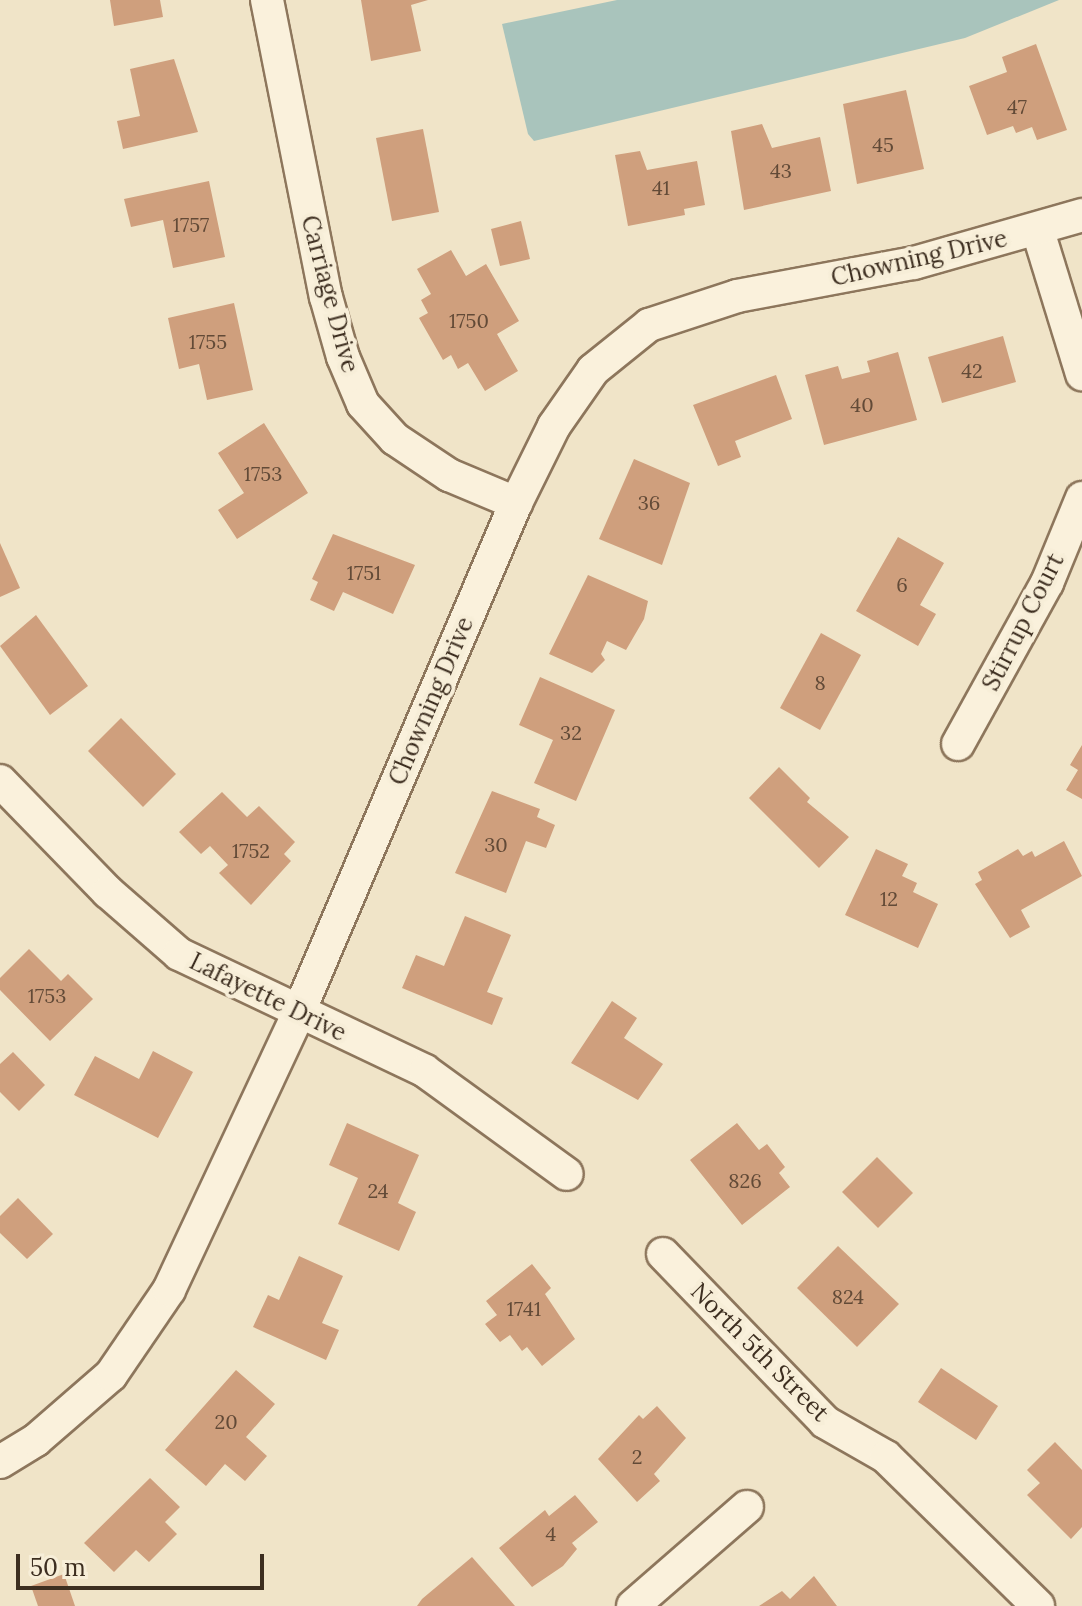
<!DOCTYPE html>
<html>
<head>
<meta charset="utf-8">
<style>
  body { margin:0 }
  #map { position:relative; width:1082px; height:1606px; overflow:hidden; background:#f0e4c8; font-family:Lora,serif }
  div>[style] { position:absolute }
  .water>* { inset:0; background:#a9c4bc }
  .building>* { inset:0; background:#cf9f7d }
  .roads { filter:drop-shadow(2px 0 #8d765c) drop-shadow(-2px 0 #8d765c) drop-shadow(0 2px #8d765c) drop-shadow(0 -2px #8d765c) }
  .street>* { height:32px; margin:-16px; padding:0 16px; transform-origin:16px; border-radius:16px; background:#faf1dc }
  span { translate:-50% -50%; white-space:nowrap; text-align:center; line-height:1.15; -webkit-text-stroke:8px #f7eed8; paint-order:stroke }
  .number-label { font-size:20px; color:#624a37 }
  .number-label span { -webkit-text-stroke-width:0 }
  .street-label { font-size:24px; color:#3d2e20 }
  .scale { position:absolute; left:16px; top:1554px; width:248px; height:36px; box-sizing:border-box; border:4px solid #3d2e20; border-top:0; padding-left:10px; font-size:24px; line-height:28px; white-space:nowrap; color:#3d2e20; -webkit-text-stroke:6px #f7eed8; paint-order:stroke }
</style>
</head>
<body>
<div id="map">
  <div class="water">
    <i style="clip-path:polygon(617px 0,1059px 0,965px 38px,534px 141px,528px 134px,502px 24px)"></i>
  </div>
  <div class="building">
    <i style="clip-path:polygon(110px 0,160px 0,163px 17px,114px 26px)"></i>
    <i style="clip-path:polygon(361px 0,428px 0,411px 5px,421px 51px,371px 61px)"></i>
    <i style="clip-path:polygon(1036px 44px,1067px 130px,1037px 140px,1032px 127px,1016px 133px,1013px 126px,987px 135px,969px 86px,1007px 72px,1002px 57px)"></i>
    <i style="clip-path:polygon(174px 59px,198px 132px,123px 149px,117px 121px,140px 116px,130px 69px)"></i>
    <i style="clip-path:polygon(906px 90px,924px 169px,857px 184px,843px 104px)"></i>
    <i style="clip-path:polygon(762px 124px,772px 148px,820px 137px,831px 191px,744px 210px,731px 131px)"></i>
    <i style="clip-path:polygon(423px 129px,439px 212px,392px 221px,376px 138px)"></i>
    <i style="clip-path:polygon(640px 151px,647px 170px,697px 161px,705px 205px,684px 209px,685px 215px,628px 226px,615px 155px)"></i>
    <i style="clip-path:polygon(209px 181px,225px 257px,173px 268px,163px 220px,131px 227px,124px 199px)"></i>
    <i style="clip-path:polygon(521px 221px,530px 259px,500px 266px,491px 229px)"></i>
    <i style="clip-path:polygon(451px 250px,466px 276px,486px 264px,519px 321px,497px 334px,518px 371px,485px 391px,468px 363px,458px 369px,451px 355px,443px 360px,419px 318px,428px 313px,421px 300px,431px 294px,417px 269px)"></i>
    <i style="clip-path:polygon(234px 303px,253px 390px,207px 400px,199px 364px,179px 369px,168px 318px)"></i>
    <i style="clip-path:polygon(1003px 336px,1016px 382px,942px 403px,928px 357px)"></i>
    <i style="clip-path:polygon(898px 352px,917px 420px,824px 445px,805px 375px,838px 366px,842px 379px,870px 372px,867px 361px)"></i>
    <i style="clip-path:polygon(776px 375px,792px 419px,735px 441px,741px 457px,718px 466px,693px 405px)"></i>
    <i style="clip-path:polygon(264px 423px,308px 493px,237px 539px,218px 510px,244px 493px,218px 453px)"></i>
    <i style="clip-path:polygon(634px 459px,690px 483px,662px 565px,599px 539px)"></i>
    <i style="clip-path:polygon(333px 534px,415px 565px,393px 614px,343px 592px,334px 611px,310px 600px,318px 582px,312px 579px)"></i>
    <i style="clip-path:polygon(898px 537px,944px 563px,920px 605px,936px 614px,918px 646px,856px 611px)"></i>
    <i style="clip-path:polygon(0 543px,20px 588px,0 597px)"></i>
    <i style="clip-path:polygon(588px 575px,648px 601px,644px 619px,626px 650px,607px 641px,601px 654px,605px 660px,592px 673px,549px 654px)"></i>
    <i style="clip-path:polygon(36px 615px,88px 686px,50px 715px,0 646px)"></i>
    <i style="clip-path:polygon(821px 633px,861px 655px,820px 730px,780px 708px)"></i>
    <i style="clip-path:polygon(540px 677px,615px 710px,576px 801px,534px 783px,553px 740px,519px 725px)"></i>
    <i style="clip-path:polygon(121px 718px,176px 774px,143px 807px,88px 751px)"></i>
    <i style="clip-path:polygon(1082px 745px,1082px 799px,1066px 790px,1078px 770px,1070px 765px)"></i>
    <i style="clip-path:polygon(779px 767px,810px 798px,807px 802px,849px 837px,819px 868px,749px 798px)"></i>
    <i style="clip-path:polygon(492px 791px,540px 809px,537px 817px,555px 825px,546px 848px,526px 841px,506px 893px,455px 873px)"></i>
    <i style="clip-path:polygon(222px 792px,247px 817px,259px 806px,295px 842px,284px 854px,291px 861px,251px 905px,219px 873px,228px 865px,210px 846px,201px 854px,179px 832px)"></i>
    <i style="clip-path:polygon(1064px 841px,1082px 876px,1021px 910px,1030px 927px,1010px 938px,975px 884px,982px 880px,978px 872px,1018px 849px,1023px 856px,1032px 851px,1035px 857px)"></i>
    <i style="clip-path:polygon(876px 849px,908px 864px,902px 876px,917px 883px,913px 892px,938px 904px,918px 948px,845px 915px)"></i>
    <i style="clip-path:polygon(465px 916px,511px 935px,487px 992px,503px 998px,492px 1025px,402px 988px,416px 955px,444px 966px)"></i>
    <i style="clip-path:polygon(29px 949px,61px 981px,68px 974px,93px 999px,50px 1041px,0 990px,0 978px)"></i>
    <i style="clip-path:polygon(612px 1001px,637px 1018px,624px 1038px,663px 1064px,638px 1100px,571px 1063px)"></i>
    <i style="clip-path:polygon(153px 1051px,193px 1072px,158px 1138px,74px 1095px,95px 1056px,139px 1079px)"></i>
    <i style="clip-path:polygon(13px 1052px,45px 1085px,19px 1111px,0 1092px,0 1064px)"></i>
    <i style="clip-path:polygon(347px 1123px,419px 1155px,398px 1203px,416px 1212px,399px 1251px,338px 1224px,358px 1178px,329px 1165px)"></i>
    <i style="clip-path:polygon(737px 1123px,759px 1150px,767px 1144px,785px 1167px,779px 1173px,790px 1187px,742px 1225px,690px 1160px)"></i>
    <i style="clip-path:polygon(877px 1157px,913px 1193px,878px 1228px,842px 1192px)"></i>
    <i style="clip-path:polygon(18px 1198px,53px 1234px,27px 1259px,0 1233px,0 1216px)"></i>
    <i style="clip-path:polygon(838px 1246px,899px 1304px,857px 1347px,797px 1288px)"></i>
    <i style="clip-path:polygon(299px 1256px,343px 1276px,322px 1323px,339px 1330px,326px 1360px,253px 1327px,268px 1295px,279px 1300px)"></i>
    <i style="clip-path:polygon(532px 1264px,551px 1288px,545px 1294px,575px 1339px,542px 1366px,527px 1347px,522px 1351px,510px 1335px,500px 1342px,485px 1324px,497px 1315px,486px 1301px)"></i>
    <i style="clip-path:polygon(941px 1368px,998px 1406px,976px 1440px,918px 1402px)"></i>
    <i style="clip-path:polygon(236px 1370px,275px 1404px,246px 1437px,267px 1456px,245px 1481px,225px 1464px,206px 1486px,165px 1450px)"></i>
    <i style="clip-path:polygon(657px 1406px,686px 1438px,654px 1474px,660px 1481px,637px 1502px,598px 1459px,639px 1415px,643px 1419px)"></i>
    <i style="clip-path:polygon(1055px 1442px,1082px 1470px,1082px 1527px,1071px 1539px,1027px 1495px,1040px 1483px,1027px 1470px)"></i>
    <i style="clip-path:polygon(150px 1478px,180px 1507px,165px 1522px,177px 1534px,149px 1562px,136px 1550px,114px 1572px,84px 1543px)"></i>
    <i style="clip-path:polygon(575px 1495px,598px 1522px,572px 1543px,577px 1549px,563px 1566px,532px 1587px,499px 1548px,545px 1510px,549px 1516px)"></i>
    <i style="clip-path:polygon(472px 1557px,515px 1606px,417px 1606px,422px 1599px)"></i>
    <i style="clip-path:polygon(64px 1574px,75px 1606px,38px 1606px,31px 1586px)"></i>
    <i style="clip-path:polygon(814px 1576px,837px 1606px,759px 1606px,782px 1591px,790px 1599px)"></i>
  </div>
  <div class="roads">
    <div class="street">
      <i style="left:267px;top:0;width:303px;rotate:78.8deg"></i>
      <i style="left:326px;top:297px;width:62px;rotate:74.2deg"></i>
      <i style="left:343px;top:357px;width:51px;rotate:66.9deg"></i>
      <i style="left:363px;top:404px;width:47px;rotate:47.6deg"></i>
      <i style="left:395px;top:439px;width:65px;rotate:33.7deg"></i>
      <i style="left:449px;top:475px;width:73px;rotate:22.7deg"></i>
      <i style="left:1038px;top:231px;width:150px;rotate:72.9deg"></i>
      <i style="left:958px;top:744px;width:184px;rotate:-61.1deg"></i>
      <i style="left:1047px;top:583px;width:92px;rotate:-67.6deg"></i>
      <i style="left:0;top:781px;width:155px;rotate:45.8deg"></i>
      <i style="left:108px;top:892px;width:94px;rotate:41.1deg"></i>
      <i style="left:179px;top:954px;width:272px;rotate:25.4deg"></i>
      <i style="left:425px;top:1071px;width:175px;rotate:36deg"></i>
      <i style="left:663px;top:1254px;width:233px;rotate:46deg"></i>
      <i style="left:825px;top:1422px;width:70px;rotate:29.8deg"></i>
      <i style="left:886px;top:1457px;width:213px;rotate:44.4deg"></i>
      <i style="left:0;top:1462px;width:42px;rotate:-31.4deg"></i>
      <i style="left:36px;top:1440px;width:99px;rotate:-40.9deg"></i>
      <i style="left:111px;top:1375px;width:103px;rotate:-55.7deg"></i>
      <i style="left:169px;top:1290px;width:305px;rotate:-64.9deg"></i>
      <i style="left:298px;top:1014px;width:556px;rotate:-66.9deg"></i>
      <i style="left:516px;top:503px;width:86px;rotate:-63.7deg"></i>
      <i style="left:554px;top:426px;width:68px;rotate:-55.1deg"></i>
      <i style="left:593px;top:370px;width:72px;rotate:-38.8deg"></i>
      <i style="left:649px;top:325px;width:93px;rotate:-18.2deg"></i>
      <i style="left:737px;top:296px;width:180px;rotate:-10.6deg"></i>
      <i style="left:914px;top:263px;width:175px;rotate:-15.9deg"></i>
      <i style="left:633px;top:1606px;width:151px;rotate:-41deg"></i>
    </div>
  </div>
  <div class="number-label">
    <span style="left:1017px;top:106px">47</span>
    <span style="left:883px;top:144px">45</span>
    <span style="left:781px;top:170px">43</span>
    <span style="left:661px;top:187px">41</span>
    <span style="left:191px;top:224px">1757</span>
    <span style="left:469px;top:320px">1750</span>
    <span style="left:208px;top:341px">1755</span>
    <span style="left:972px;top:370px">42</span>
    <span style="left:862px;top:404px">40</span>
    <span style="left:263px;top:473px">1753</span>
    <span style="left:649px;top:502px">36</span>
    <span style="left:364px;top:572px">1751</span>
    <span style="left:902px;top:584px">6</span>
    <span style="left:820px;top:682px">8</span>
    <span style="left:571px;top:732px">32</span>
    <span style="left:496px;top:844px">30</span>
    <span style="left:251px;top:850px">1752</span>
    <span style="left:889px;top:898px">12</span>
    <span style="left:47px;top:995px">1753</span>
    <span style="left:745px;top:1180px">826</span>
    <span style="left:378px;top:1190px">24</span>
    <span style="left:848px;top:1296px">824</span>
    <span style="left:524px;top:1308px">1741</span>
    <span style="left:226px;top:1421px">20</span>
    <span style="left:637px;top:1456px">2</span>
    <span style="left:551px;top:1533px">4</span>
  </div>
  <div class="street-label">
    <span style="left:919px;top:258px;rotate:-13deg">Chowning Drive</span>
    <span style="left:330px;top:294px;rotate:75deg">Carriage Drive</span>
    <span style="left:1023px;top:622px;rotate:-63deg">Stirrup Court</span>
    <span style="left:431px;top:701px;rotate:-67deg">Chowning Drive</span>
    <span style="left:268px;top:997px;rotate:26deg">Lafayette Drive</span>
    <span style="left:760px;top:1352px;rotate:45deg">North 5th Street</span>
  </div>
  <div class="scale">50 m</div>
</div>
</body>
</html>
